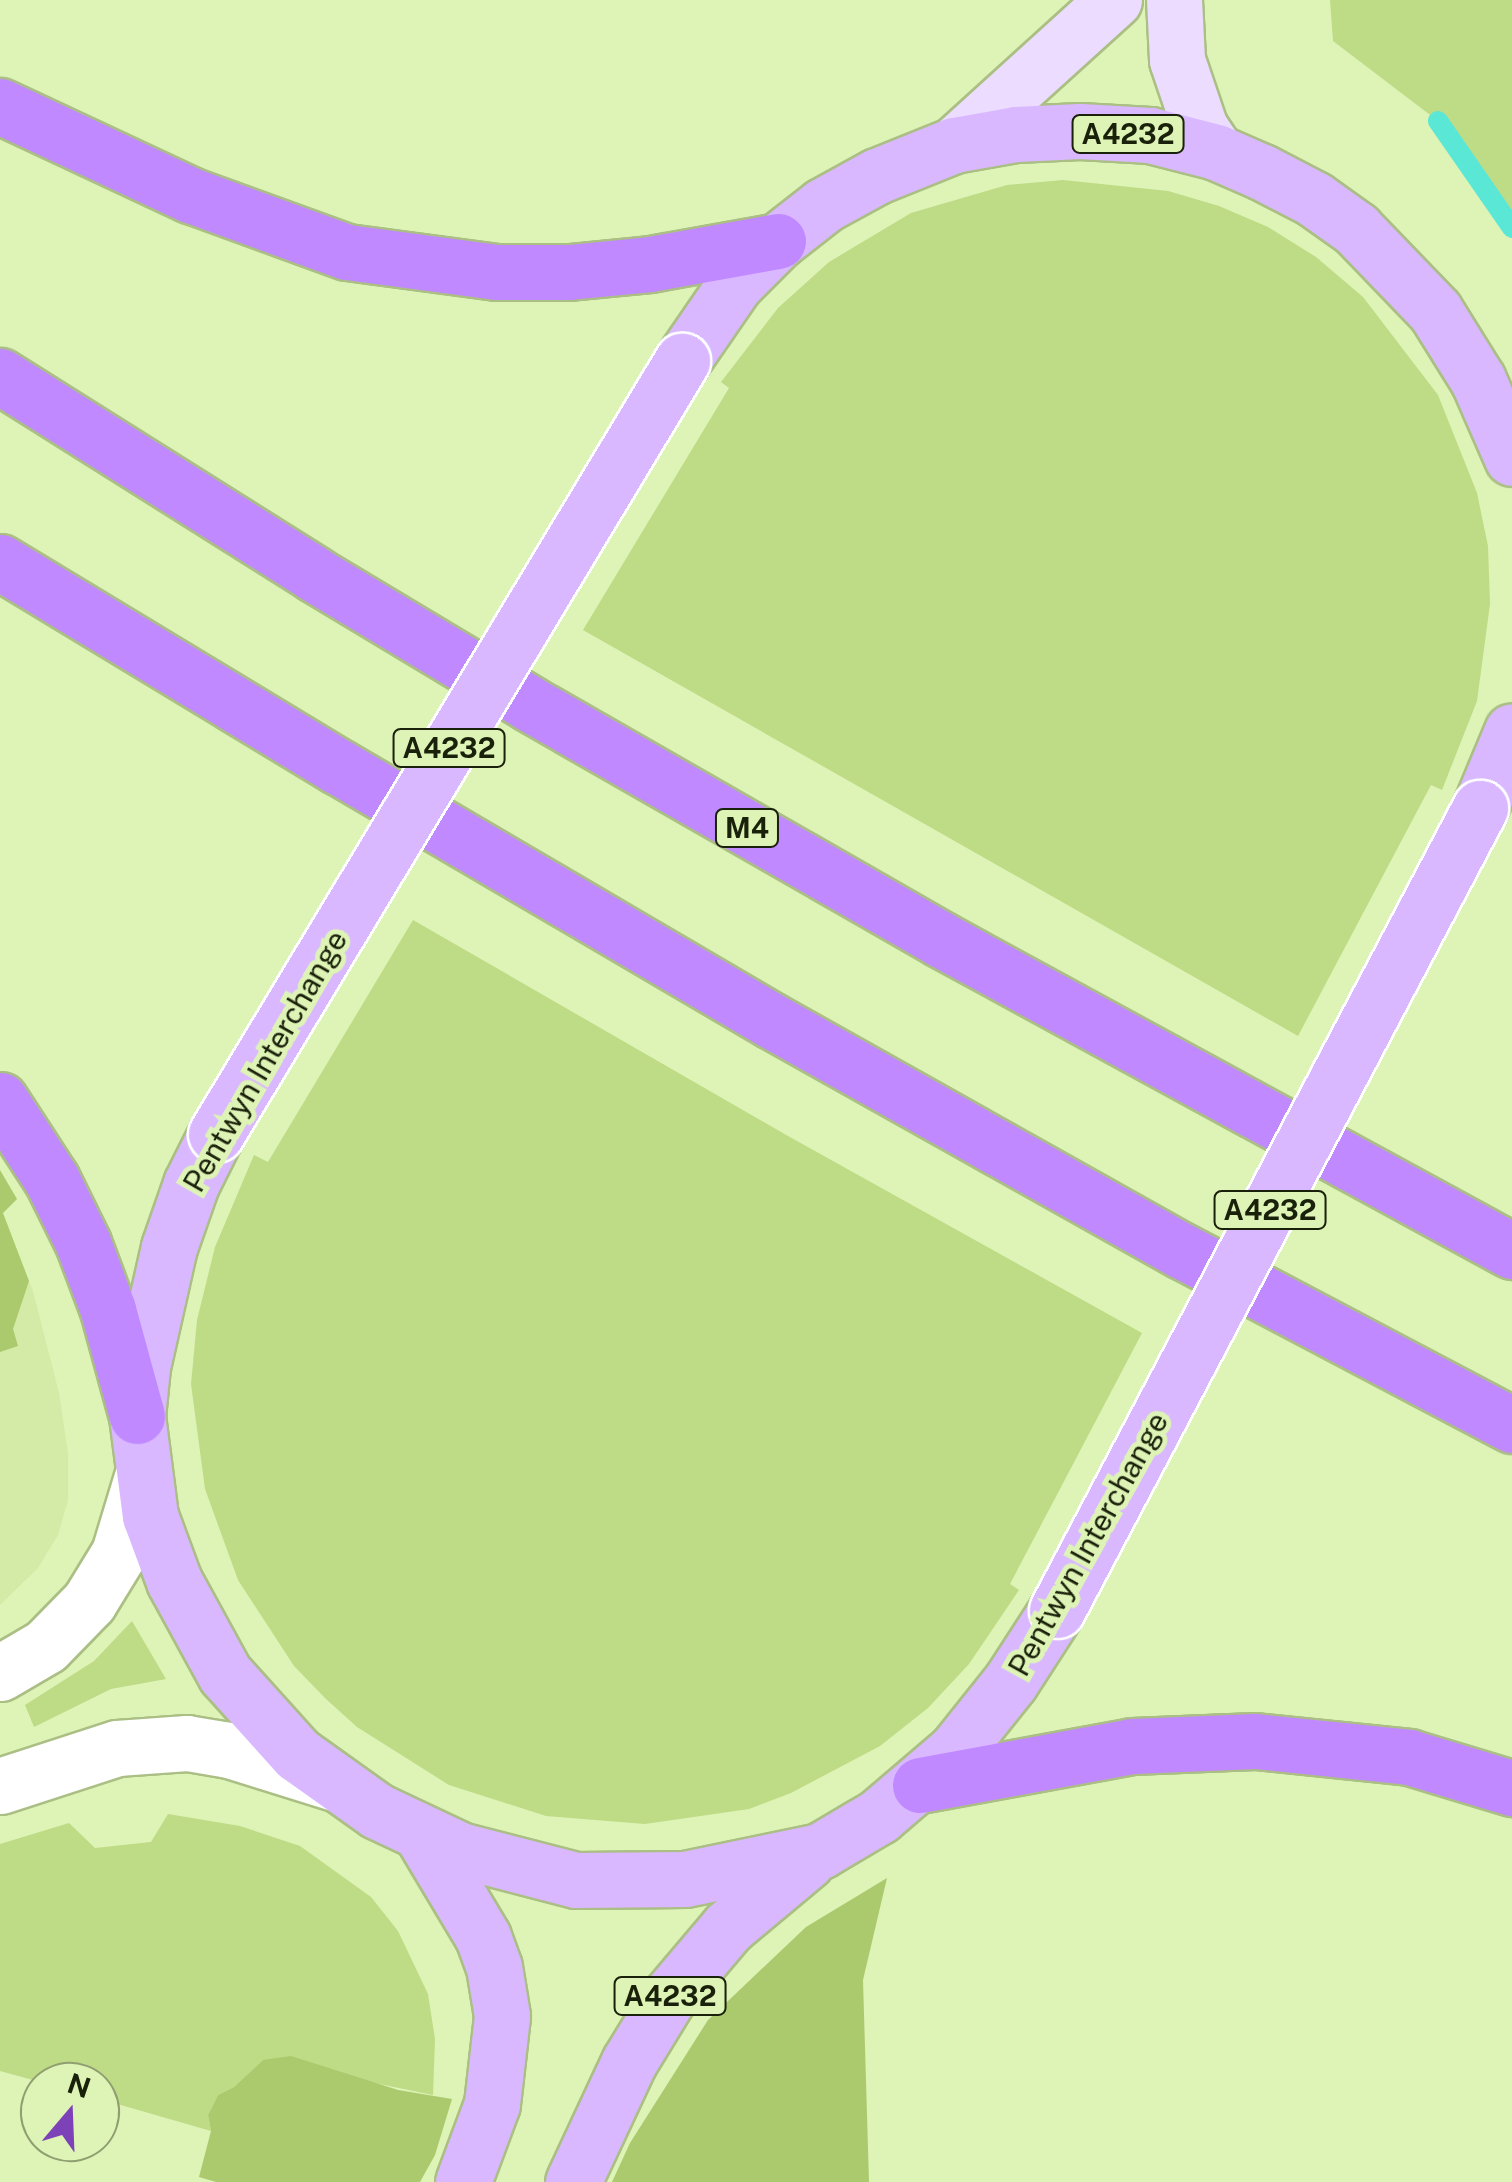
<!DOCTYPE html>
<html>
<head>
<meta charset="utf-8">
<style>
  body { margin:0 }
  #map { position:relative; width:1512px; height:2182px; overflow:hidden; background:#def3b6; font-family:"Public Sans",sans-serif }
  div>[style] { position:absolute }
  .built>* { inset:0; background:#d3eba7 }
  .green>* { inset:0; background:#bedb85 }
  .forest>* { inset:0; background:#abc96d }
  .stream>* { height:20px; margin:-10px; padding:0 10px; transform-origin:10px; border-radius:10px; background:#5be7d6 }
  .roads { filter:drop-shadow(2px 0 #abbf85) drop-shadow(-2px 0 #abbf85) drop-shadow(0 2px #abbf85) drop-shadow(0 -2px #abbf85) }
  .street>* { height:55px; margin:-27.5px; padding:0 27.5px; transform-origin:27.5px; border-radius:27.5px; background:#fff }
  .secondary>* { height:55px; margin:-27.5px; padding:0 27.5px; transform-origin:27.5px; border-radius:27.5px; background:#ecdcff }
  .primary>* { height:55px; margin:-27.5px; padding:0 27.5px; transform-origin:27.5px; border-radius:27.5px; background:#d9b8ff }
  .highway>* { height:55px; margin:-27.5px; padding:0 27.5px; transform-origin:27.5px; border-radius:27.5px; background:#c089ff }
  .bridges { filter:drop-shadow(2px 0 #fff) drop-shadow(-2px 0 #fff) drop-shadow(0 2px #fff) drop-shadow(0 -2px #fff) }
  .primary-bridge>* { height:55px; margin:-27.5px; padding:0 27.5px; transform-origin:27.5px; border-radius:27.5px; background:#d9b8ff }
  span { translate:-50% -50%; white-space:nowrap; text-align:center; line-height:1.15; -webkit-text-stroke:10px #def3b6; paint-order:stroke }
  .shield-label span { padding:2px 8px; background:#def3b6; border:2px solid; border-radius:8px; -webkit-text-stroke-width:0 }
  .shield-label { font-size:28px; color:#1a210a; font-weight:700 }
  .street-label { font-size:30px; color:#1a210a }
  .north { position:absolute; left:20px; top:2062px; width:100px; height:100px; box-sizing:border-box; background:#def3b6; border:2px solid #909f71; border-radius:50%; rotate:19deg; font-size:28px; font-weight:700; line-height:40px; text-align:center; color:#1a210a }
  .north::after { content:''; display:block; margin:auto; width:35px; height:45px; background:#7e42b8; clip-path:polygon(50% 0,100% 100%,50% 72%,0 100%) }
</style>
</head>
<body>
<div id="map">
  <div class="built">
    <i style="clip-path:polygon(0 1208px,33px 1291px,59px 1393px,68px 1453px,68px 1500px,58px 1535px,38px 1568px,0 1605px)"></i>
  </div>
  <div class="green">
    <i style="clip-path:polygon(1330px 0,1512px 0,1512px 228px,1438px 121px,1333px 41px)"></i>
    <i style="clip-path:polygon(1063px 180px,1168px 191px,1219px 206px,1268px 227px,1316px 257px,1363px 297px,1438px 395px,1477px 493px,1488px 546px,1490px 604px,1477px 701px,1442px 790px,1431px 785px,1298px 1036px,583px 630px,729px 388px,721px 382px,778px 308px,829px 262px,911px 213px,1007px 185px)"></i>
    <i style="clip-path:polygon(413px 920px,788px 1136px,1142px 1333px,1010px 1584px,1019px 1590px,969px 1664px,928px 1708px,880px 1746px,791px 1793px,749px 1809px,645px 1824px,546px 1816px,449px 1785px,357px 1727px,326px 1699px,294px 1666px,238px 1580px,205px 1489px,191px 1384px,197px 1320px,215px 1247px,254px 1155px,268px 1162px)"></i>
    <i style="clip-path:polygon(132px 1621px,166px 1679px,111px 1689px,34px 1727px,25px 1705px,94px 1661px)"></i>
    <i style="clip-path:polygon(168px 1814px,240px 1826px,300px 1846px,371px 1897px,398px 1931px,428px 1994px,435px 2039px,433px 2095px,263px 2060px,234px 2087px,218px 2095px,208px 2115px,211px 2131px,100px 2099px,100px 2082px,40px 2082px,0 2071px,0 1844px,69px 1823px,95px 1848px,151px 1842px)"></i>
  </div>
  <div class="forest">
    <i style="clip-path:polygon(0 1170px,17px 1199px,3px 1213px,29px 1281px,13px 1329px,18px 1346px,0 1352px)"></i>
    <i style="clip-path:polygon(887px 1878px,863px 1980px,869px 2182px,612px 2182px,630px 2143px,708px 2020px,806px 1927px)"></i>
    <i style="clip-path:polygon(291px 2056px,398px 2090px,452px 2099px,435px 2155px,420px 2182px,216px 2182px,199px 2177px,211px 2131px,208px 2115px,218px 2095px,234px 2087px,263px 2060px)"></i>
  </div>
  <div class="stream">
    <i style="left:1438px;top:121px;width:130px;rotate:55.3deg"></i>
  </div>
  <div class="roads">
    <div class="street">
      <i style="left:0;top:1673px;width:53px;rotate:-30.4deg"></i>
      <i style="left:46px;top:1646px;width:62px;rotate:-45.7deg"></i>
      <i style="left:89px;top:1602px;width:57px;rotate:-58.5deg"></i>
      <i style="left:119px;top:1553px;width:79px;rotate:-73.2deg"></i>
      <i style="left:0;top:1786px;width:123px;rotate:-18deg"></i>
      <i style="left:117px;top:1748px;width:70px;rotate:-4.1deg"></i>
      <i style="left:187px;top:1743px;width:43px;rotate:9.5deg"></i>
      <i style="left:229px;top:1750px;width:111px;rotate:17.3deg"></i>
    </div>
    <div class="secondary">
      <i style="left:1174px;top:0;width:60px;rotate:87.1deg"></i>
      <i style="left:1177px;top:60px;width:72px;rotate:71.3deg"></i>
      <i style="left:1200px;top:128px;width:29px;rotate:56deg"></i>
      <i style="left:954px;top:145px;width:216px;rotate:-42.2deg"></i>
    </div>
    <div class="primary">
      <i style="left:682px;top:361px;width:93px;rotate:-55.5deg"></i>
      <i style="left:735px;top:284px;width:61px;rotate:-45deg"></i>
      <i style="left:778px;top:241px;width:58px;rotate:-38deg"></i>
      <i style="left:824px;top:205px;width:60px;rotate:-28.7deg"></i>
      <i style="left:877px;top:176px;width:83px;rotate:-21.9deg"></i>
      <i style="left:954px;top:145px;width:63px;rotate:-10.1deg"></i>
      <i style="left:1016px;top:134px;width:64px;rotate:-2.7deg"></i>
      <i style="left:1080px;top:131px;width:70px;rotate:3.3deg"></i>
      <i style="left:1150px;top:135px;width:68px;rotate:14.4deg"></i>
      <i style="left:1216px;top:152px;width:50px;rotate:23.5deg"></i>
      <i style="left:1262px;top:172px;width:59px;rotate:27.4deg"></i>
      <i style="left:1314px;top:199px;width:52px;rotate:35.5deg"></i>
      <i style="left:1356px;top:229px;width:114px;rotate:46.1deg"></i>
      <i style="left:1435px;top:311px;width:81px;rotate:58.1deg"></i>
      <i style="left:1478px;top:380px;width:85px;rotate:66.4deg"></i>
      <i style="left:1480px;top:808px;width:83px;rotate:-67.4deg"></i>
      <i style="left:216px;top:1134px;width:56px;rotate:116.6deg"></i>
      <i style="left:191px;top:1184px;width:67px;rotate:109.2deg"></i>
      <i style="left:169px;top:1247px;width:123px;rotate:102.7deg"></i>
      <i style="left:142px;top:1367px;width:49px;rotate:95.8deg"></i>
      <i style="left:137px;top:1416px;width:101px;rotate:82.6deg"></i>
      <i style="left:150px;top:1516px;width:69px;rotate:69.7deg"></i>
      <i style="left:174px;top:1581px;width:106px;rotate:61.3deg"></i>
      <i style="left:225px;top:1674px;width:108px;rotate:48deg"></i>
      <i style="left:297px;top:1754px;width:98px;rotate:35.5deg"></i>
      <i style="left:377px;top:1811px;width:92px;rotate:25.2deg"></i>
      <i style="left:460px;top:1850px;width:120px;rotate:14.5deg"></i>
      <i style="left:576px;top:1880px;width:109px;rotate:-0.5deg"></i>
      <i style="left:685px;top:1879px;width:138px;rotate:-11.7deg"></i>
      <i style="left:820px;top:1851px;width:69px;rotate:-30.7deg"></i>
      <i style="left:879px;top:1816px;width:101px;rotate:-40.6deg"></i>
      <i style="left:956px;top:1750px;width:88px;rotate:-51.4deg"></i>
      <i style="left:1011px;top:1681px;width:85px;rotate:-57.1deg"></i>
      <i style="left:422px;top:1835px;width:119px;rotate:59.1deg"></i>
      <i style="left:483px;top:1937px;width:32px;rotate:70deg"></i>
      <i style="left:494px;top:1967px;width:50px;rotate:80.7deg"></i>
      <i style="left:502px;top:2016px;width:89px;rotate:96.5deg"></i>
      <i style="left:492px;top:2104px;width:83px;rotate:110.4deg"></i>
      <i style="left:573px;top:2182px;width:132px;rotate:-65deg"></i>
      <i style="left:629px;top:2062px;width:75px;rotate:-58.6deg"></i>
      <i style="left:668px;top:1998px;width:93px;rotate:-49.8deg"></i>
      <i style="left:728px;top:1927px;width:102px;rotate:-39.8deg"></i>
    </div>
    <div class="highway">
      <i style="left:0;top:106px;width:210px;rotate:25.1deg"></i>
      <i style="left:190px;top:195px;width:167px;rotate:20deg"></i>
      <i style="left:347px;top:252px;width:151px;rotate:7.6deg"></i>
      <i style="left:497px;top:272px;width:72px"></i>
      <i style="left:569px;top:272px;width:81px;rotate:-5.6deg"></i>
      <i style="left:650px;top:264px;width:130px;rotate:-10.2deg"></i>
      <i style="left:0;top:376px;width:371px;rotate:32.2deg"></i>
      <i style="left:314px;top:574px;width:252px;rotate:31deg"></i>
      <i style="left:530px;top:704px;width:473px;rotate:29.8deg"></i>
      <i style="left:940px;top:939px;width:652px;rotate:28.61deg"></i>
      <i style="left:0;top:562px;width:396px;rotate:31.2deg"></i>
      <i style="left:339px;top:767px;width:502px;rotate:30.4deg"></i>
      <i style="left:772px;top:1021px;width:472px;rotate:29.3deg"></i>
      <i style="left:1184px;top:1252px;width:371px;rotate:27.8deg"></i>
      <i style="left:0;top:1100px;width:95px;rotate:57deg"></i>
      <i style="left:52px;top:1180px;width:70px;rotate:63.8deg"></i>
      <i style="left:83px;top:1243px;width:72px;rotate:69.5deg"></i>
      <i style="left:108px;top:1310px;width:110px;rotate:74.7deg"></i>
      <i style="left:920px;top:1785px;width:216px;rotate:-10.4deg"></i>
      <i style="left:1132px;top:1746px;width:123px;rotate:-2.3deg"></i>
      <i style="left:1255px;top:1741px;width:155px;rotate:5.9deg"></i>
      <i style="left:1409px;top:1757px;width:108px;rotate:16.8deg"></i>
    </div>
  </div>
  <div class="bridges">
    <div class="primary-bridge">
      <i style="left:216px;top:1134px;width:903px;rotate:-58.92deg"></i>
      <i style="left:1057px;top:1610px;width:907px;rotate:-62.19deg"></i>
    </div>
  </div>
  <div class="shield-label">
    <span style="left:1128px;top:134px">A4232</span>
    <span style="left:449px;top:748px">A4232</span>
    <span style="left:747px;top:828px">M4</span>
    <span style="left:1270px;top:1210px">A4232</span>
    <span style="left:670px;top:1996px">A4232</span>
  </div>
  <div class="street-label">
    <span style="left:265px;top:1061px;rotate:-60deg">Pentwyn Interchange</span>
    <span style="left:1088px;top:1544px;rotate:-61deg">Pentwyn Interchange</span>
  </div>
  <div class="north">N</div>
</div>
</body>
</html>
